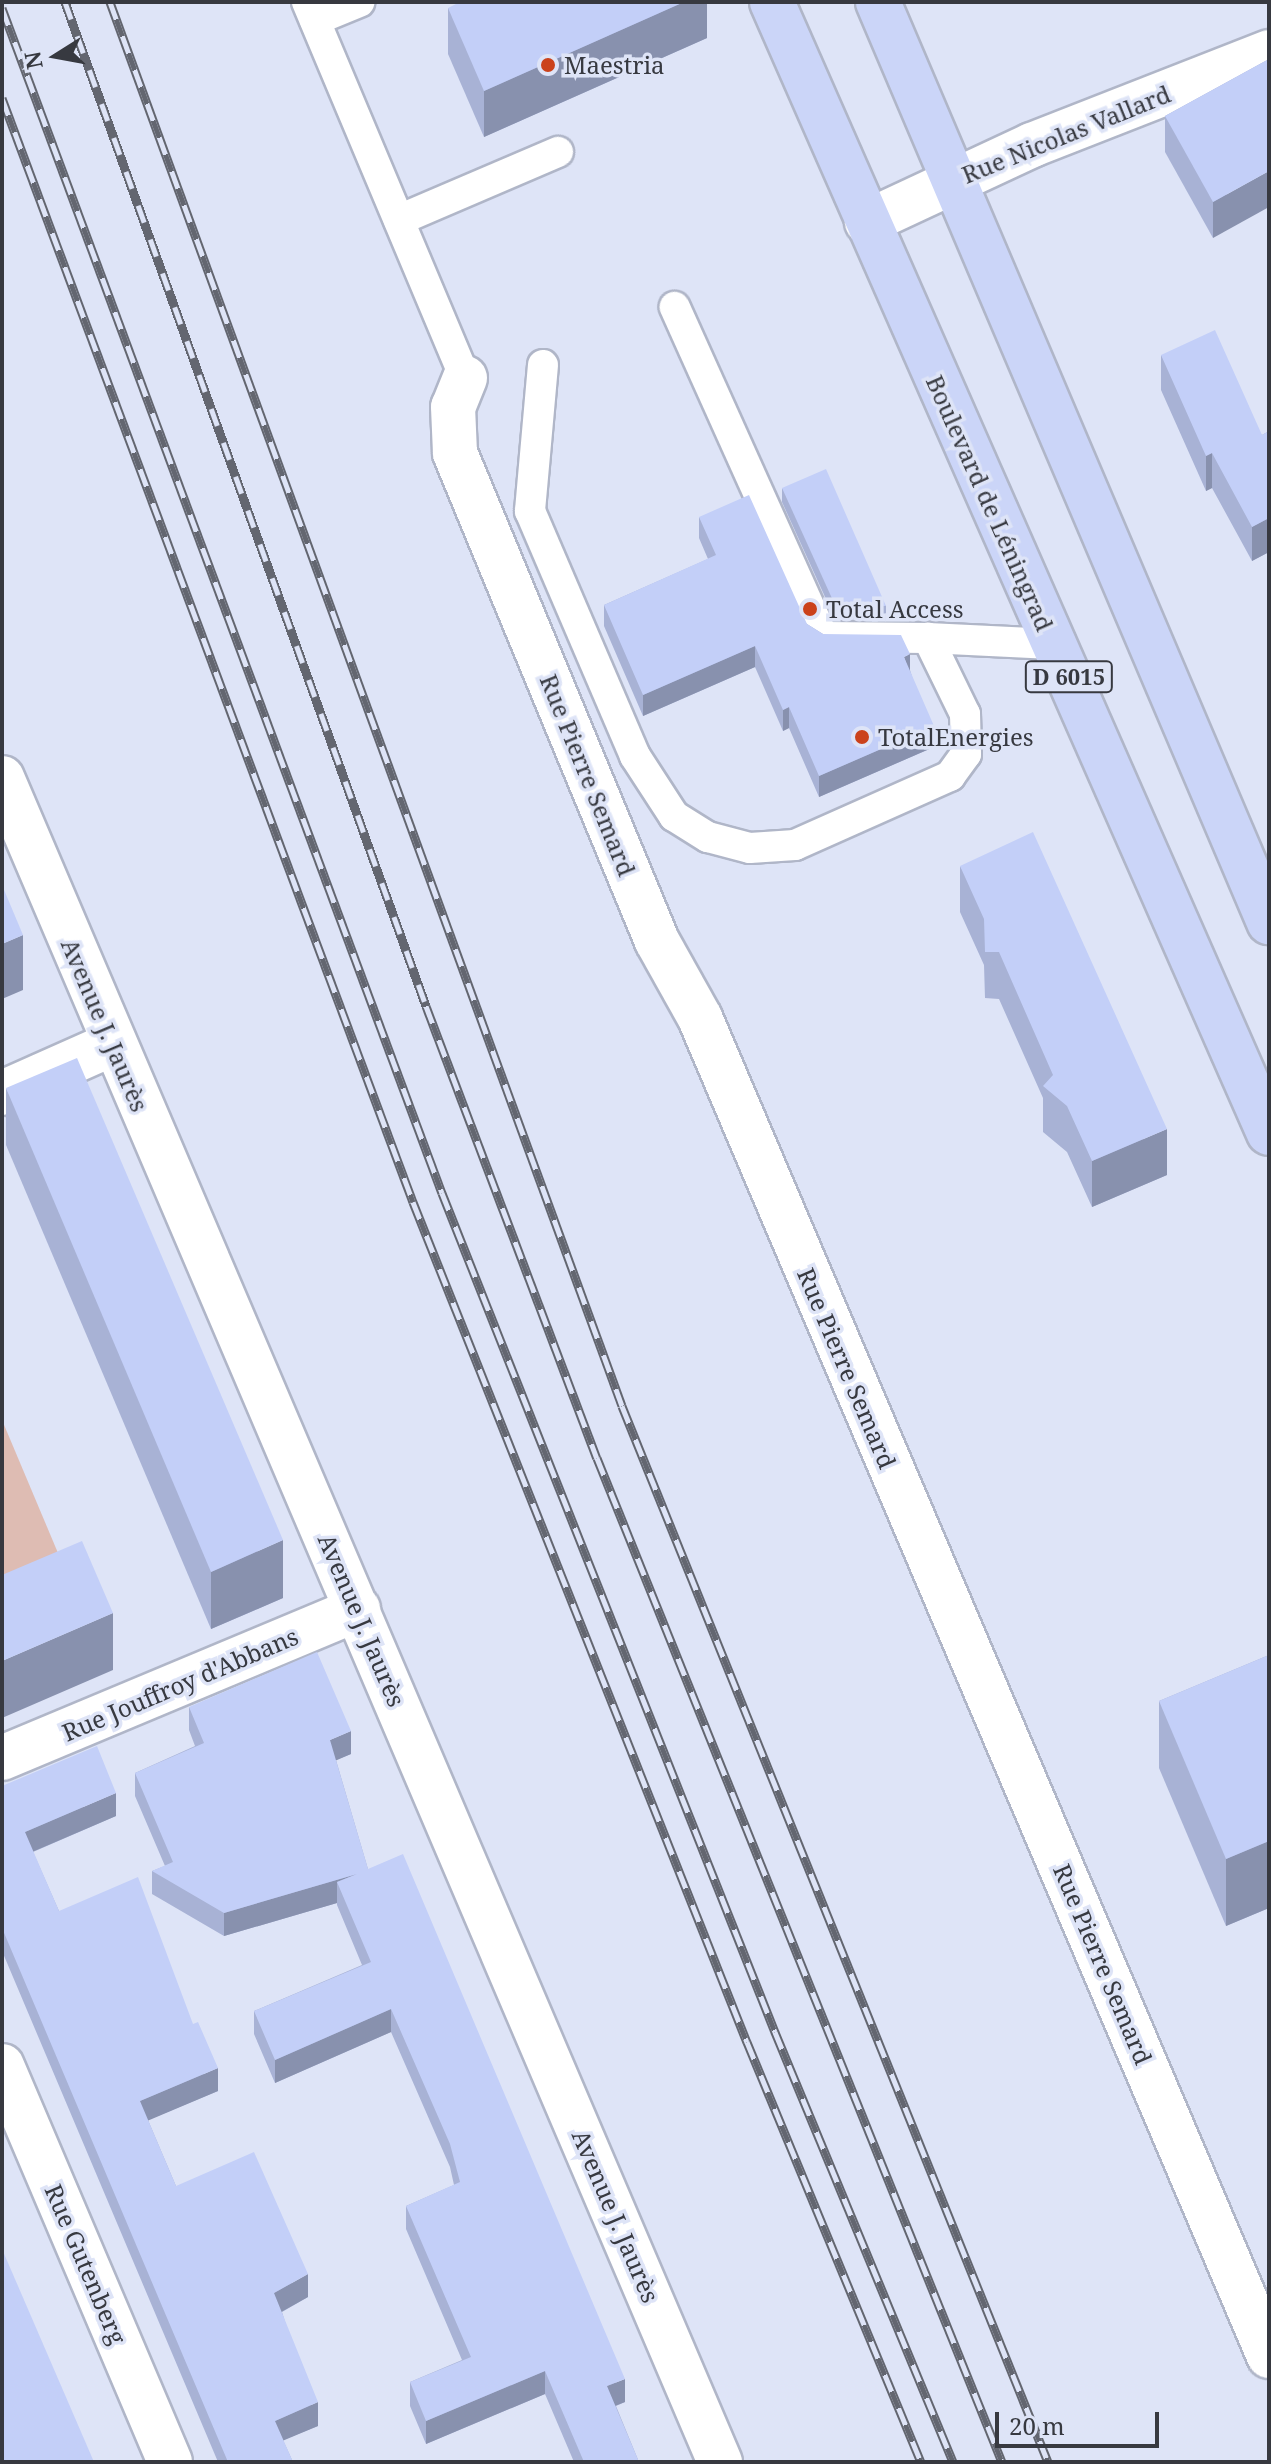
<!DOCTYPE html>
<html>
<head>
<meta charset="utf-8">
<style>
  body { margin:0 }
  #map { position:relative; width:1271px; height:2464px; overflow:hidden; background:#dee4f7; font-family:"Noto Serif",serif }
  div>[style] { position:absolute }
  .green>* { inset:0; background:#debcb3 }
  .roads { filter:drop-shadow(2px 0 #b0b6c8) drop-shadow(-2px 0 #b0b6c8) drop-shadow(0 2px #b0b6c8) drop-shadow(0 -2px #b0b6c8) }
  .service>* { height:30px; margin:-15px; padding:0 15px; transform-origin:15px; border-radius:15px; background:#fff }
  .minor>* { height:44px; margin:-22px; padding:0 22px; transform-origin:22px; border-radius:22px; background:#fff }
  .tertiary>* { height:44px; margin:-22px; padding:0 22px; transform-origin:22px; border-radius:22px; background:#fff }
  .primary>* { height:44px; margin:-22px; padding:0 22px; transform-origin:22px; border-radius:22px; background:#cbd5f8 }
  .rail>* { height:9px; margin-top:-4.5px; transform-origin:0; background:repeating-linear-gradient(90deg,#dee4f7 0 18px,#636670 0 36px); box-sizing:border-box; border-block:2px solid #636670 }
  .wall>* { inset:0; background:#a8b2d5 }
  .shaded-wall>* { inset:0; background:#8891ae }
  .building>* { inset:0; background:#c3cff8 }
  .dots>* { width:22px; height:22px; translate:-50% -50%; box-sizing:border-box; border:4px solid #dee4f7; border-radius:50% }
  span { translate:-50% -50%; white-space:nowrap; text-align:center; line-height:1.15; -webkit-text-stroke:7px #dee4f7; paint-order:stroke }
  .shield-label span { padding:2px 6px; background:#dee4f7; border:2px solid; border-radius:6px; -webkit-text-stroke-width:0 }
  .shield-label { font-size:22px; color:#373940; font-weight:700 }
  .poi-label { font-size:24px; color:#373940 }
  .left { translate:0 -50%; text-align:left }
  .street-label { font-size:24px; color:#373940 }
  .frame { position:absolute; inset:0; border:4px solid #373940; pointer-events:none }
  .north { position:absolute; left:16px; top:16px; width:80px; height:80px; -webkit-text-stroke:6px #dee4f7; paint-order:stroke; rotate:259deg; font-size:22px; font-weight:700; line-height:32px; text-align:center; color:#373940 }
  .north::after { content:''; display:block; margin:auto; width:28px; height:36px; background:#373940; clip-path:polygon(50% 0,100% 100%,50% 72%,0 100%) }
  .scale { position:absolute; left:995px; top:2412px; width:164px; height:36px; box-sizing:border-box; border:4px solid #373940; border-top:0; padding-left:10px; font-size:24px; line-height:28px; white-space:nowrap; color:#373940; -webkit-text-stroke:6px #dee4f7; paint-order:stroke }
</style>
</head>
<body>
<div id="map">
  <div class="green">
    <i style="clip-path:polygon(2px 1420px,58px 1553px,2px 1576px)"></i>
  </div>
  <div class="roads">
    <div class="service">
      <i style="left:307px;top:2px;width:408px;rotate:67.2deg"></i>
      <i style="left:315px;top:20px;width:48px;rotate:-22.2deg"></i>
      <i style="left:399px;top:220px;width:173px;rotate:-23.2deg"></i>
      <i style="left:543px;top:365px;width:147px;rotate:95.1deg"></i>
      <i style="left:530px;top:511px;width:267px;rotate:66.8deg"></i>
      <i style="left:635px;top:756px;width:72px;rotate:57deg"></i>
      <i style="left:674px;top:816px;width:40px;rotate:32deg"></i>
      <i style="left:708px;top:837px;width:43px;rotate:14.7deg"></i>
      <i style="left:750px;top:848px;width:45px;rotate:-3.8deg"></i>
      <i style="left:795px;top:845px;width:170px;rotate:-24deg"></i>
      <i style="left:950px;top:776px;width:27px;rotate:-54deg"></i>
      <i style="left:966px;top:754px;width:40px;rotate:-91.4deg"></i>
      <i style="left:965px;top:714px;width:85px;rotate:-116deg"></i>
      <i style="left:928px;top:638px;width:105px;rotate:-179.5deg"></i>
      <i style="left:823px;top:637px;width:362px;rotate:-114.2deg"></i>
      <i style="left:928px;top:638px;width:124px;rotate:2.8deg"></i>
    </div>
    <div class="minor">
      <i style="left:867px;top:222px;width:182px;rotate:-25deg"></i>
      <i style="left:1032px;top:145px;width:255px;rotate:-21.4deg"></i>
      <i style="left:465px;top:378px;width:31px;rotate:112deg"></i>
      <i style="left:453px;top:407px;width:46px;rotate:87.5deg"></i>
      <i style="left:455px;top:453px;width:528px;rotate:67.51deg"></i>
      <i style="left:657px;top:941px;width:88px;rotate:60.8deg"></i>
      <i style="left:700px;top:1018px;width:1454px;rotate:66.96deg"></i>
      <i style="left:2px;top:1093px;width:120px;rotate:-24deg"></i>
      <i style="left:2px;top:1758px;width:386px;rotate:-22.7deg"></i>
      <i style="left:2px;top:2066px;width:430px;rotate:67deg"></i>
    </div>
    <div class="tertiary">
      <i style="left:2px;top:778px;width:1831px;rotate:66.91deg"></i>
    </div>
    <div class="primary">
      <i style="left:772px;top:2px;width:1235px;rotate:66.28deg"></i>
      <i style="left:878px;top:2px;width:1000px;rotate:66.97deg"></i>
    </div>
  </div>
  <div class="rail">
    <i style="left:65px;top:2px;width:1067px;rotate:70.22deg"></i>
    <i style="left:426px;top:1006px;width:483px;rotate:69.3deg"></i>
    <i style="left:597px;top:1458px;width:1083px;rotate:68.03deg"></i>
    <i style="left:110px;top:2px;width:1494px;rotate:69.96deg"></i>
    <i style="left:622px;top:1406px;width:1139px;rotate:68.03deg"></i>
    <i style="left:2px;top:8px;width:1264px;rotate:69.63deg"></i>
    <i style="left:442px;top:1193px;width:903px;rotate:68.35deg"></i>
    <i style="left:775px;top:2032px;width:465px;rotate:67.5deg"></i>
    <i style="left:2px;top:98px;width:1178px;rotate:69.58deg"></i>
    <i style="left:413px;top:1202px;width:904px;rotate:68.32deg"></i>
    <i style="left:747px;top:2042px;width:455px;rotate:67.5deg"></i>
  </div>
  <div class="wall">
    <i style="clip-path:polygon(707px 2px,707px 38px,484px 137px,448px 54px,448px 8px)"></i>
    <i style="clip-path:polygon(1269px 59px,1213px 238px,1165px 152px,1165px 116px)"></i>
    <i style="clip-path:polygon(1161px 355px,1262px 435px,1269px 431px,1269px 552px,1252px 561px,1212px 488px,1206px 491px,1161px 390px)"></i>
    <i style="clip-path:polygon(782px 488px,886px 606px,886px 620px,835px 619px,782px 502px)"></i>
    <i style="clip-path:polygon(699px 517px,807px 624px,823px 634px,910px 670px,934px 747px,819px 797px,789px 728px,783px 731px,755px 667px,643px 716px,604px 626px,604px 605px,708px 559px,699px 538px)"></i>
    <i style="clip-path:polygon(960px 866px,1167px 1175px,1092px 1207px,1067px 1152px,1043px 1132px,1043px 1098px,999px 999px,985px 998px,984px 965px,960px 912px)"></i>
    <i style="clip-path:polygon(6px 1088px,283px 1598px,211px 1629px,6px 1145px)"></i>
    <i style="clip-path:polygon(1269px 1655px,1269px 1908px,1226px 1926px,1159px 1768px,1159px 1701px)"></i>
    <i style="clip-path:polygon(189px 1707px,351px 1754px,336px 1760px,368px 1869px,625px 2402px,616px 2406px,639px 2462px,574px 2462px,545px 2394px,426px 2444px,410px 2406px,410px 2382px,462px 2360px,406px 2229px,406px 2206px,454px 2185px,450px 2167px,391px 2032px,275px 2083px,254px 2034px,254px 2011px,362px 1965px,337px 1905px,337px 1903px,224px 1936px,152px 1894px,152px 1871px,165px 1866px,135px 1796px,135px 1773px,195px 1746px,189px 1730px)"></i>
    <i style="clip-path:polygon(2px 1786px,116px 1816px,33px 1852px,59px 1911px,218px 2091px,148px 2120px,176px 2186px,308px 2297px,282px 2312px,318px 2426px,283px 2440px,293px 2462px,218px 2462px,2px 1951px)"></i>
  </div>
  <div class="shaded-wall">
    <i style="clip-path:polygon(684px 2px,707px 2px,707px 38px,484px 137px,484px 91px)"></i>
    <i style="clip-path:polygon(1269px 171px,1269px 207px,1213px 238px,1213px 202px)"></i>
    <i style="clip-path:polygon(1212px 453px,1212px 488px,1206px 491px,1206px 456px)"></i>
    <i style="clip-path:polygon(1269px 518px,1269px 552px,1252px 561px,1252px 527px)"></i>
    <i style="clip-path:polygon(755px 646px,755px 667px,643px 716px,643px 695px)"></i>
    <i style="clip-path:polygon(910px 654px,910px 675px,904px 657px)"></i>
    <i style="clip-path:polygon(789px 707px,789px 728px,783px 731px,783px 710px)"></i>
    <i style="clip-path:polygon(934px 726px,934px 747px,819px 797px,819px 776px)"></i>
    <i style="clip-path:polygon(23px 935px,23px 990px,2px 999px,2px 944px)"></i>
    <i style="clip-path:polygon(1167px 1129px,1167px 1175px,1092px 1207px,1092px 1161px)"></i>
    <i style="clip-path:polygon(283px 1540px,283px 1598px,211px 1629px,211px 1572px)"></i>
    <i style="clip-path:polygon(113px 1613px,113px 1670px,2px 1718px,2px 1661px)"></i>
    <i style="clip-path:polygon(351px 1731px,351px 1754px,330px 1763px,330px 1740px)"></i>
    <i style="clip-path:polygon(116px 1793px,116px 1816px,25px 1855px,25px 1832px)"></i>
    <i style="clip-path:polygon(1269px 1841px,1269px 1908px,1226px 1926px,1226px 1859px)"></i>
    <i style="clip-path:polygon(357px 1874px,337px 1882px,337px 1903px,224px 1936px,224px 1913px)"></i>
    <i style="clip-path:polygon(391px 2009px,391px 2032px,275px 2083px,275px 2060px)"></i>
    <i style="clip-path:polygon(218px 2068px,218px 2091px,140px 2124px,140px 2101px)"></i>
    <i style="clip-path:polygon(308px 2274px,308px 2297px,274px 2316px,274px 2293px)"></i>
    <i style="clip-path:polygon(545px 2371px,545px 2394px,426px 2444px,426px 2421px)"></i>
    <i style="clip-path:polygon(625px 2379px,625px 2402px,607px 2409px,607px 2386px)"></i>
    <i style="clip-path:polygon(318px 2402px,318px 2426px,275px 2444px,275px 2421px)"></i>
  </div>
  <div class="building">
    <i style="clip-path:polygon(460px 2px,684px 2px,484px 91px,448px 8px)"></i>
    <i style="clip-path:polygon(1269px 59px,1269px 171px,1213px 202px,1165px 116px)"></i>
    <i style="clip-path:polygon(1215px 330px,1262px 435px,1269px 431px,1269px 518px,1252px 527px,1212px 453px,1206px 456px,1161px 355px)"></i>
    <i style="clip-path:polygon(826px 469px,886px 606px,835px 605px,782px 488px)"></i>
    <i style="clip-path:polygon(749px 495px,807px 624px,823px 634px,901px 635px,910px 654px,904px 657px,934px 726px,819px 776px,789px 707px,783px 710px,755px 646px,643px 695px,604px 605px,716px 555px,699px 517px)"></i>
    <i style="clip-path:polygon(1033px 832px,1167px 1129px,1092px 1161px,1067px 1106px,1043px 1086px,1053px 1075px,999px 952px,985px 952px,984px 919px,960px 866px)"></i>
    <i style="clip-path:polygon(2px 885px,23px 935px,2px 944px)"></i>
    <i style="clip-path:polygon(77px 1058px,283px 1540px,211px 1572px,6px 1088px)"></i>
    <i style="clip-path:polygon(82px 1541px,113px 1613px,2px 1661px,2px 1575px)"></i>
    <i style="clip-path:polygon(317px 1652px,351px 1731px,330px 1740px,368px 1869px,403px 1854px,625px 2379px,607px 2386px,639px 2462px,584px 2462px,545px 2371px,426px 2421px,410px 2382px,471px 2357px,406px 2206px,460px 2182px,450px 2144px,391px 2009px,275px 2060px,254px 2011px,371px 1962px,337px 1882px,357px 1874px,224px 1913px,152px 1871px,173px 1862px,135px 1773px,204px 1743px,189px 1707px)"></i>
    <i style="clip-path:polygon(1269px 1655px,1269px 1841px,1226px 1859px,1159px 1701px)"></i>
    <i style="clip-path:polygon(97px 1746px,116px 1793px,25px 1832px,59px 1911px,138px 1877px,193px 2024px,198px 2022px,218px 2068px,140px 2101px,176px 2186px,254px 2152px,308px 2274px,274px 2293px,318px 2402px,275px 2421px,293px 2462px,228px 2462px,2px 1928px,2px 1786px)"></i>
    <i style="clip-path:polygon(2px 2249px,94px 2462px,2px 2462px)"></i>
  </div>
  <div class="dots">
    <i style="left:548px;top:65px;background:#cb421b"></i>
    <i style="left:810px;top:609px;background:#cb421b"></i>
    <i style="left:862px;top:737px;background:#cb421b"></i>
  </div>
  <div class="shield-label">
    <span style="left:1069px;top:677px">D 6015</span>
  </div>
  <div class="poi-label">
    <span class="left" style="left:564px;top:65px">Maestria</span>
    <span class="left" style="left:826px;top:609px">Total Access</span>
    <span class="left" style="left:878px;top:737px">TotalEnergies</span>
  </div>
  <div class="street-label">
    <span style="left:1066px;top:134px;rotate:-22deg">Rue Nicolas Vallard</span>
    <span style="left:990px;top:503px;rotate:66deg">Boulevard de Léningrad</span>
    <span style="left:588px;top:775px;rotate:68deg">Rue Pierre Semard</span>
    <span style="left:105px;top:1025px;rotate:67deg">Avenue J. Jaurès</span>
    <span style="left:847px;top:1368px;rotate:67deg">Rue Pierre Semard</span>
    <span style="left:362px;top:1620px;rotate:67deg">Avenue J. Jaurès</span>
    <span style="left:180px;top:1684px;rotate:-23deg">Rue Jouffroy d'Abbans</span>
    <span style="left:1103px;top:1964px;rotate:67deg">Rue Pierre Semard</span>
    <span style="left:616px;top:2216px;rotate:67deg">Avenue J. Jaurès</span>
    <span style="left:86px;top:2264px;rotate:67deg">Rue Gutenberg</span>
  </div>
  <div class="frame"></div>
  <div class="north">N</div>
  <div class="scale">20 m</div>
</div>
</body>
</html>
